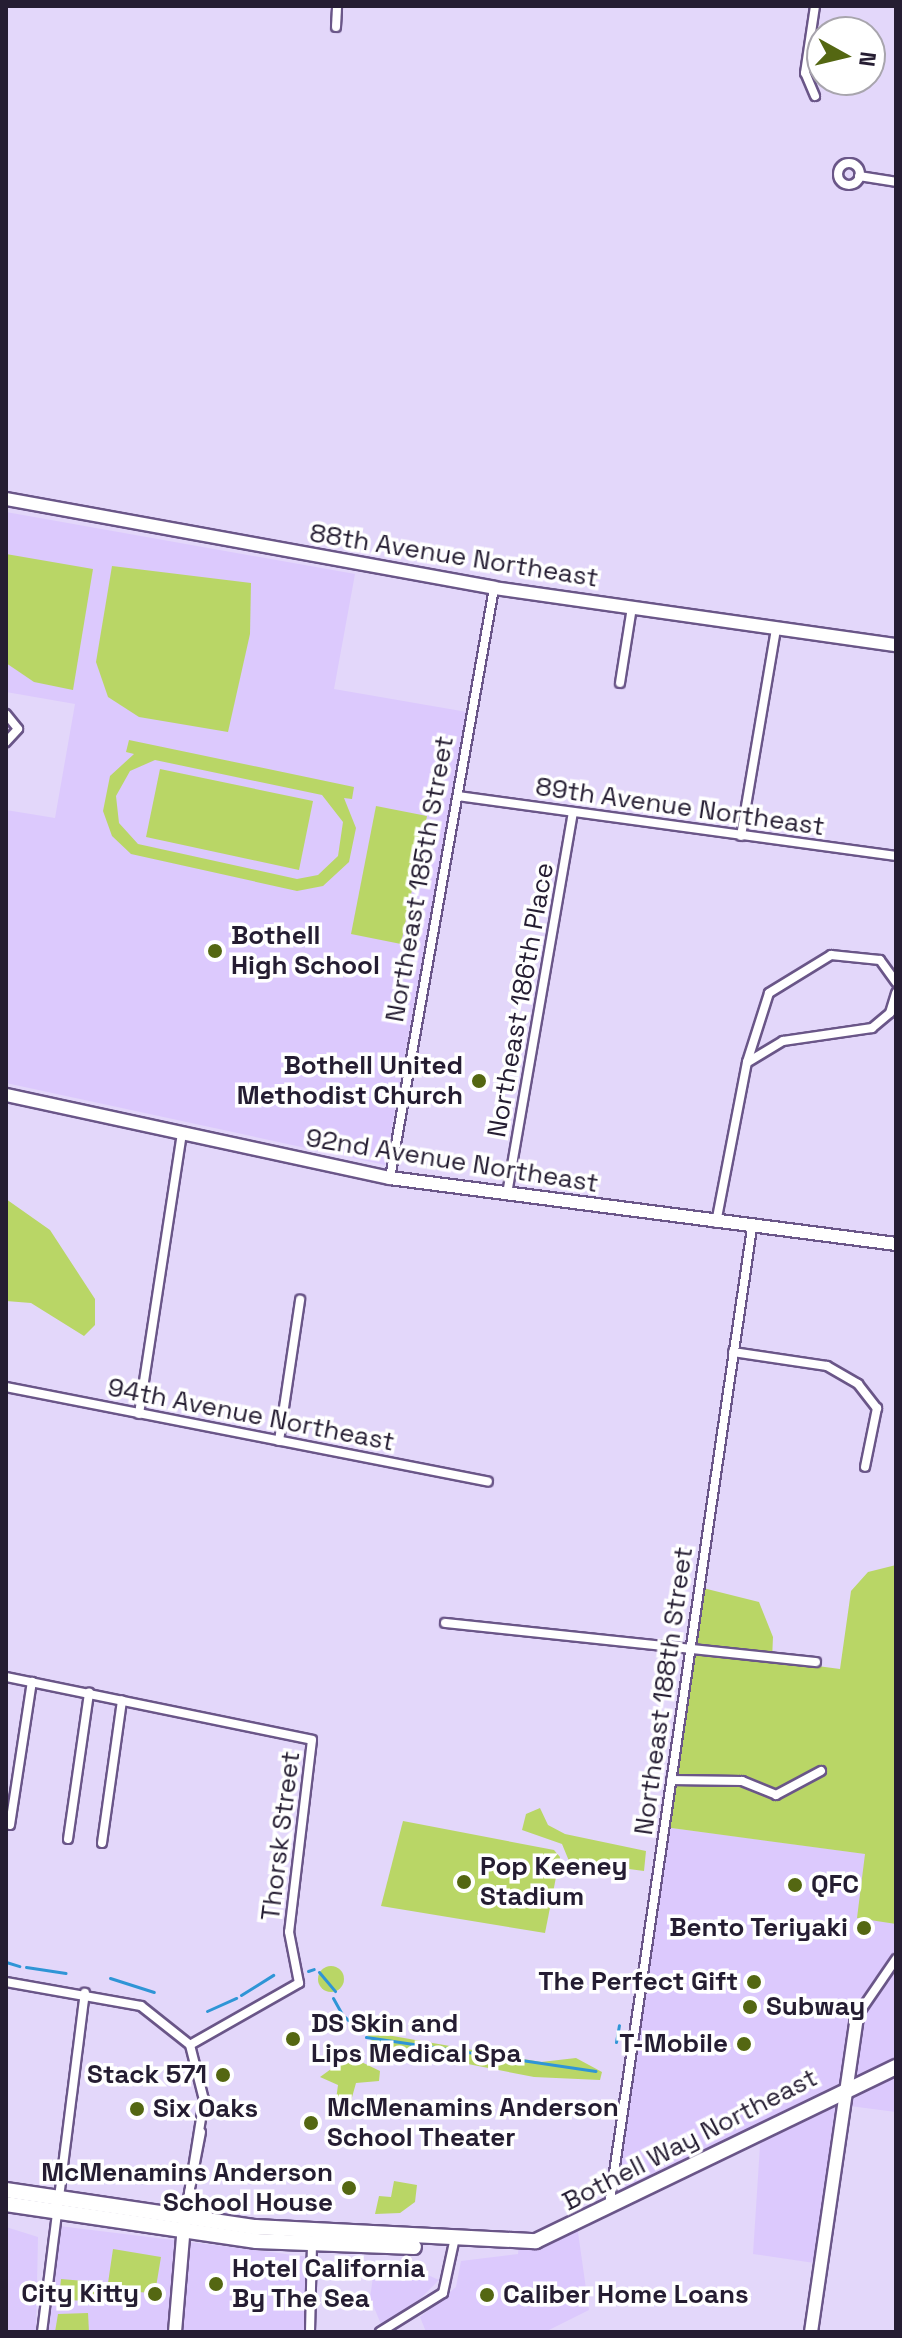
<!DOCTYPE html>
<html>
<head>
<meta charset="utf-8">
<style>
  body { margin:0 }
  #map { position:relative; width:902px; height:2338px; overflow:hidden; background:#e3d7fa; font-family:"Space Grotesk",sans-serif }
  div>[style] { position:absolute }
  .built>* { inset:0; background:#dcc9fd }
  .green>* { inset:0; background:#b9d666 }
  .round { border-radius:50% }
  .stream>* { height:3px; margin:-1.5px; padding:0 1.5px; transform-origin:1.5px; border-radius:1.5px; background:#2f95d6 }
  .roads { filter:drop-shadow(2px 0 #6a5688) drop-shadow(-2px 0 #6a5688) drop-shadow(0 2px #6a5688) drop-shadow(0 -2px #6a5688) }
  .street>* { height:8px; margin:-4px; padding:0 4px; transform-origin:4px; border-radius:4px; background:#fff }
  .street>.ring { margin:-4px; padding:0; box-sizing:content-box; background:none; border:8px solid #fff; border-radius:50% }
  .secondary>* { height:12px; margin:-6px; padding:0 6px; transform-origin:6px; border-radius:6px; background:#fff }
  .primary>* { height:14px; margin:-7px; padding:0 7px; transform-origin:7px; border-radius:7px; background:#fff }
  .dots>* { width:22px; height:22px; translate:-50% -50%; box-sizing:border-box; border:4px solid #fff; border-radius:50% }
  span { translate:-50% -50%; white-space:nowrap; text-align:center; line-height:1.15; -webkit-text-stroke:7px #fff; paint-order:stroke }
  .street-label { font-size:26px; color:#251d32 }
  .poi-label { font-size:26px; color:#251d32; font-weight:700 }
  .left { translate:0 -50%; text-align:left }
  .right { translate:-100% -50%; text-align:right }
  .frame { position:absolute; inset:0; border:8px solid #251d32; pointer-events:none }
  .north { position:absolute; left:806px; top:16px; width:80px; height:80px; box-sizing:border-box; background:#fff; border:2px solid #a8a5ad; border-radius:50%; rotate:98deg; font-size:22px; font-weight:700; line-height:32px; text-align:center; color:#251d32 }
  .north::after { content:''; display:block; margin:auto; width:28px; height:36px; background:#546712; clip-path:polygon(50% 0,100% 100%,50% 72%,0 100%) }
</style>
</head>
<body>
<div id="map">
  <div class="built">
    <i style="clip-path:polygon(6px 512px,355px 574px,334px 689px,467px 712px,385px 1165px,6px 1083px,6px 810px,55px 818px,75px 704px,6px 692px)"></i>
    <i style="clip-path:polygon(664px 1827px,866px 1854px,896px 1923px,896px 2112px,842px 2105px,821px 2264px,753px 2254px,761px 2130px,609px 2207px)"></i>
    <i style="clip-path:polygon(51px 2225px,310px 2257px,310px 2332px,42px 2332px)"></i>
    <i style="clip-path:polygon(577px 2225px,589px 2310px,545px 2332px,426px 2332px,420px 2317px,456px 2287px,461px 2261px,518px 2254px,519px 2243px)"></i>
    <i style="clip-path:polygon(6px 2227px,38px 2237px,36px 2332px,6px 2332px)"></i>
    <i style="clip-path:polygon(374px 2270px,421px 2272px,439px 2280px,408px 2311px,381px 2324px,370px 2298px)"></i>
  </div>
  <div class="green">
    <i style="clip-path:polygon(6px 554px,93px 569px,73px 690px,34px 682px,6px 663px)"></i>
    <i style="clip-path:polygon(112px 566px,251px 583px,250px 634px,228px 732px,139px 717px,108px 697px,96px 662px)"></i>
    <i style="clip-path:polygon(evenodd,129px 740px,354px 787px,352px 799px,344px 798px,356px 828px,349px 862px,323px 886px,297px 891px,131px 854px,112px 836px,103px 811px,110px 776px,134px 754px,126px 752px,129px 740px,155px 760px,322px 795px,343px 822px,338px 856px,318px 875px,297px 879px,138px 844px,119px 823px,116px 796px,130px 771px,155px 760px)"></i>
    <i style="clip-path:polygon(160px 769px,313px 801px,299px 870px,146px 837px)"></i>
    <i style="clip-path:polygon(376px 806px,427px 816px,401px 944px,351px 934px)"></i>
    <i style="clip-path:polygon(6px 1199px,50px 1230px,95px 1299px,95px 1325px,84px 1336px,31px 1303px,6px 1301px)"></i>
    <i style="clip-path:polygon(896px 1565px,896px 1924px,857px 1918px,865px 1854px,664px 1827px,699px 1587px,759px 1602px,773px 1637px,772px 1660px,840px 1669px,851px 1591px,868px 1572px)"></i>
    <i style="clip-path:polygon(540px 1808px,548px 1825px,565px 1834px,646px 1851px,644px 1871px,569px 1861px,562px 1844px,522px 1830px,526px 1814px)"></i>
    <i style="clip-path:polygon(403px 1821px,554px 1850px,560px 1857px,545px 1933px,381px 1906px)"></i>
    <i class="round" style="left:318px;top:1966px;width:26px;height:26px"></i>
    <i style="clip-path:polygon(364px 2031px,541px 2062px,576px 2058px,602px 2072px,600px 2080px,534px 2077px,376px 2046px)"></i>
    <i style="clip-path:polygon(349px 2056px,380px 2071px,379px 2081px,356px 2083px,349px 2108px,335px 2107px,338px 2085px,320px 2077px)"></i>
    <i style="clip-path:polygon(394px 2181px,417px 2185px,415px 2202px,400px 2213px,375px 2214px,379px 2196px,391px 2197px)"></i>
    <i style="clip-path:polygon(113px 2249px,161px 2257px,155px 2293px,101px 2290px,98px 2301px,59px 2300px,61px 2279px,108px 2283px)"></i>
    <i style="clip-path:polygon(88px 2313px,89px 2332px,55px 2332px,58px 2314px)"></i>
  </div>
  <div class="stream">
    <i style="left:6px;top:1962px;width:14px;rotate:17deg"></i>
    <i style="left:26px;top:1967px;width:40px;rotate:8.5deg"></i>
    <i style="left:308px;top:1971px;width:6px;rotate:-18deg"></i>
    <i style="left:319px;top:1972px;width:25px;rotate:50deg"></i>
    <i style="left:110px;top:1978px;width:46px;rotate:17.7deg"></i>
    <i style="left:241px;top:1995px;width:38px;rotate:-32deg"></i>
    <i style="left:333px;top:1998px;width:18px;rotate:61deg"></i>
    <i style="left:207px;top:2011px;width:32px;rotate:-24deg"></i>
    <i style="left:345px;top:2017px;width:6px;rotate:45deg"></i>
    <i style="left:366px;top:2037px;width:232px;rotate:8.4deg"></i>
    <i style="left:616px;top:2042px;width:17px;rotate:-80deg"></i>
  </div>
  <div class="roads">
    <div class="street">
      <i style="left:336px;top:27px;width:21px;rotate:-87deg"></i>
      <i style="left:815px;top:96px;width:25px;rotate:-113deg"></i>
      <i style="left:805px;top:73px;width:68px;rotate:-81.5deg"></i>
      <i class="ring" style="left:838px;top:163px;width:14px;height:14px"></i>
      <i style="left:859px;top:176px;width:37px;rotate:9deg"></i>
      <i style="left:620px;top:683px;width:77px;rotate:-81deg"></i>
      <i style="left:6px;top:714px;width:19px;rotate:51deg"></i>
      <i style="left:18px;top:729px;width:18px;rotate:133deg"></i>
      <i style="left:458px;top:796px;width:442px;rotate:7.8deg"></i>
      <i style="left:741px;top:836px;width:211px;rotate:-80.4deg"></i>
      <i style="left:748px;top:1062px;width:41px;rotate:-31deg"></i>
      <i style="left:783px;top:1041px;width:90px;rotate:-8.3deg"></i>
      <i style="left:872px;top:1028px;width:23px;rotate:-40deg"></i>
      <i style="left:890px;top:1013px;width:21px;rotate:-73deg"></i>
      <i style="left:390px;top:1178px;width:599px;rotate:-80deg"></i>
      <i style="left:507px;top:1194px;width:387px;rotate:-80.2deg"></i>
      <i style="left:716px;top:1223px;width:164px;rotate:-79.1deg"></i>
      <i style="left:747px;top:1062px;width:72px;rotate:-72.3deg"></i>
      <i style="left:769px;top:993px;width:73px;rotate:-31.5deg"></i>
      <i style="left:831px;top:955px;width:49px;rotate:5.8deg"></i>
      <i style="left:880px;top:960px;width:27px;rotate:54deg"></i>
      <i style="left:733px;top:1352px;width:95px;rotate:8.5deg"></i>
      <i style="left:827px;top:1366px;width:36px;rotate:30deg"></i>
      <i style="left:858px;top:1384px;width:31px;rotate:52deg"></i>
      <i style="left:877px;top:1408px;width:60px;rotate:101.5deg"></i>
      <i style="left:6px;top:1387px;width:491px;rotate:11.1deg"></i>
      <i style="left:139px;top:1414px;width:283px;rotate:-81.3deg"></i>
      <i style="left:279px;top:1441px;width:143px;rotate:-81.5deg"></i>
      <i style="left:445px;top:1623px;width:373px;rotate:6deg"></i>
      <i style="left:6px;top:1677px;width:312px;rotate:11.6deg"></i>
      <i style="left:312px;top:1740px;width:193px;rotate:96.8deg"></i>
      <i style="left:289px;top:1932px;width:52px;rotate:78.9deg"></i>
      <i style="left:299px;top:1983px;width:125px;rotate:150.4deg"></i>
      <i style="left:671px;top:1780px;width:71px;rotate:0.8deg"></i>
      <i style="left:742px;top:1781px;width:37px;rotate:22deg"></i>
      <i style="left:776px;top:1795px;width:51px;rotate:-28.1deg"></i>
      <i style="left:10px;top:1825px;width:145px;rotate:-81.3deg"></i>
      <i style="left:68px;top:1839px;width:148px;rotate:-81.8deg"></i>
      <i style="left:102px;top:1843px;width:144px;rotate:-82deg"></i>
      <i style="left:6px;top:1982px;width:137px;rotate:10.1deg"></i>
      <i style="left:141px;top:2006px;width:63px;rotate:38.5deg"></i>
      <i style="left:190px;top:2045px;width:57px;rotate:75.7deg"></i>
      <i style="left:204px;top:2100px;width:107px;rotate:99.1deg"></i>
      <i style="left:857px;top:2016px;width:69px;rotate:-55.6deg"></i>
      <i style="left:187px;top:2204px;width:73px;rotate:-79deg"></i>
      <i style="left:609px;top:2207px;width:989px;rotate:-81.69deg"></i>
      <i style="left:42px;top:2332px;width:342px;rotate:-82.8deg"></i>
      <i style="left:310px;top:2332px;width:86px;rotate:-88.7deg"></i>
      <i style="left:380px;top:2332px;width:74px;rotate:-31.8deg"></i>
      <i style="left:443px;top:2293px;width:52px;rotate:-77.8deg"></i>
    </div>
    <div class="secondary">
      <i style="left:6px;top:499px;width:496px;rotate:10.3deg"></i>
      <i style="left:494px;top:588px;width:406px;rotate:8.1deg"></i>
      <i style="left:6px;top:1095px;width:393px;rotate:12.2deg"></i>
      <i style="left:390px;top:1178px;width:510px;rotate:7.43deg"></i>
      <i style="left:175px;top:2332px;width:108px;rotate:-85.2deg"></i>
      <i style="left:811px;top:2332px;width:319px;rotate:-81.7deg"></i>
    </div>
    <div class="primary">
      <i style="left:6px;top:2190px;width:252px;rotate:8.5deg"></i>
      <i style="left:255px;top:2227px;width:281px;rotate:2.9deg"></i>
      <i style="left:536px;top:2241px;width:400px;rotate:-25.8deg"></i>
      <i style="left:6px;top:2204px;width:253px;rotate:8.4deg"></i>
      <i style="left:256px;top:2241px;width:158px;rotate:2.2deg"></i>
    </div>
  </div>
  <div class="dots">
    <i style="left:215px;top:951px;background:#546712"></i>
    <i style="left:479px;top:1081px;background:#546712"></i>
    <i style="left:464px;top:1882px;background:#546712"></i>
    <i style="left:795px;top:1885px;background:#546712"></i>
    <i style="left:864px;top:1928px;background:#546712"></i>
    <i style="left:754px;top:1982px;background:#546712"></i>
    <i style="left:750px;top:2007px;background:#546712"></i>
    <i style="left:293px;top:2039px;background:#546712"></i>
    <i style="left:744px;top:2044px;background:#546712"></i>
    <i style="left:223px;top:2075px;background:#546712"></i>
    <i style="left:137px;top:2109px;background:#546712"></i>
    <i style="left:311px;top:2123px;background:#546712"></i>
    <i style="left:349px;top:2188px;background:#546712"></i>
    <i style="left:216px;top:2284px;background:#546712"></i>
    <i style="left:155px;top:2294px;background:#546712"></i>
    <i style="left:487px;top:2295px;background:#546712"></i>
  </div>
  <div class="street-label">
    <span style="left:454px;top:556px;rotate:9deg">88th Avenue Northeast</span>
    <span style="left:680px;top:807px;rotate:8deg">89th Avenue Northeast</span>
    <span style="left:420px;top:879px;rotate:-80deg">Northeast 185th Street</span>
    <span style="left:521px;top:1000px;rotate:-80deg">Northeast 186th Place</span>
    <span style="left:452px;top:1161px;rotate:9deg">92nd Avenue Northeast</span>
    <span style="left:251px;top:1415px;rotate:11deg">94th Avenue Northeast</span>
    <span style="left:664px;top:1691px;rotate:-82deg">Northeast 188th Street</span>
    <span style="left:281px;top:1836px;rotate:-83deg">Thorsk Street</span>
    <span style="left:690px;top:2140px;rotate:-27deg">Bothell Way Northeast</span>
  </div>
  <div class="poi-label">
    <span class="left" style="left:231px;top:951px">Bothell<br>High School</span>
    <span class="right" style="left:463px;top:1081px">Bothell United<br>Methodist Church</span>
    <span class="left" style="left:480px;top:1882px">Pop Keeney<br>Stadium</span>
    <span class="left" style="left:811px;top:1885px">QFC</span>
    <span class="right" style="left:848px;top:1928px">Bento Teriyaki</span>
    <span class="right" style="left:738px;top:1982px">The Perfect Gift</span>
    <span class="left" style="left:766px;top:2007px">Subway</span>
    <span class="left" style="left:311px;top:2039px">DS Skin and<br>Lips Medical Spa</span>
    <span class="right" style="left:728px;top:2044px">T-Mobile</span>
    <span class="right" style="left:207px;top:2075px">Stack 571</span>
    <span class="left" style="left:327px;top:2123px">McMenamins Anderson<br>School Theater</span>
    <span class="left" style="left:153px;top:2109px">Six Oaks</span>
    <span class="right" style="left:333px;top:2188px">McMenamins Anderson<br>School House</span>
    <span class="left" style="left:232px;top:2284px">Hotel California<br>By The Sea</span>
    <span class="right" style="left:139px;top:2294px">City Kitty</span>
    <span class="left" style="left:503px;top:2295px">Caliber Home Loans</span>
  </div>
  <div class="frame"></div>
  <div class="north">N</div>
</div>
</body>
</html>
